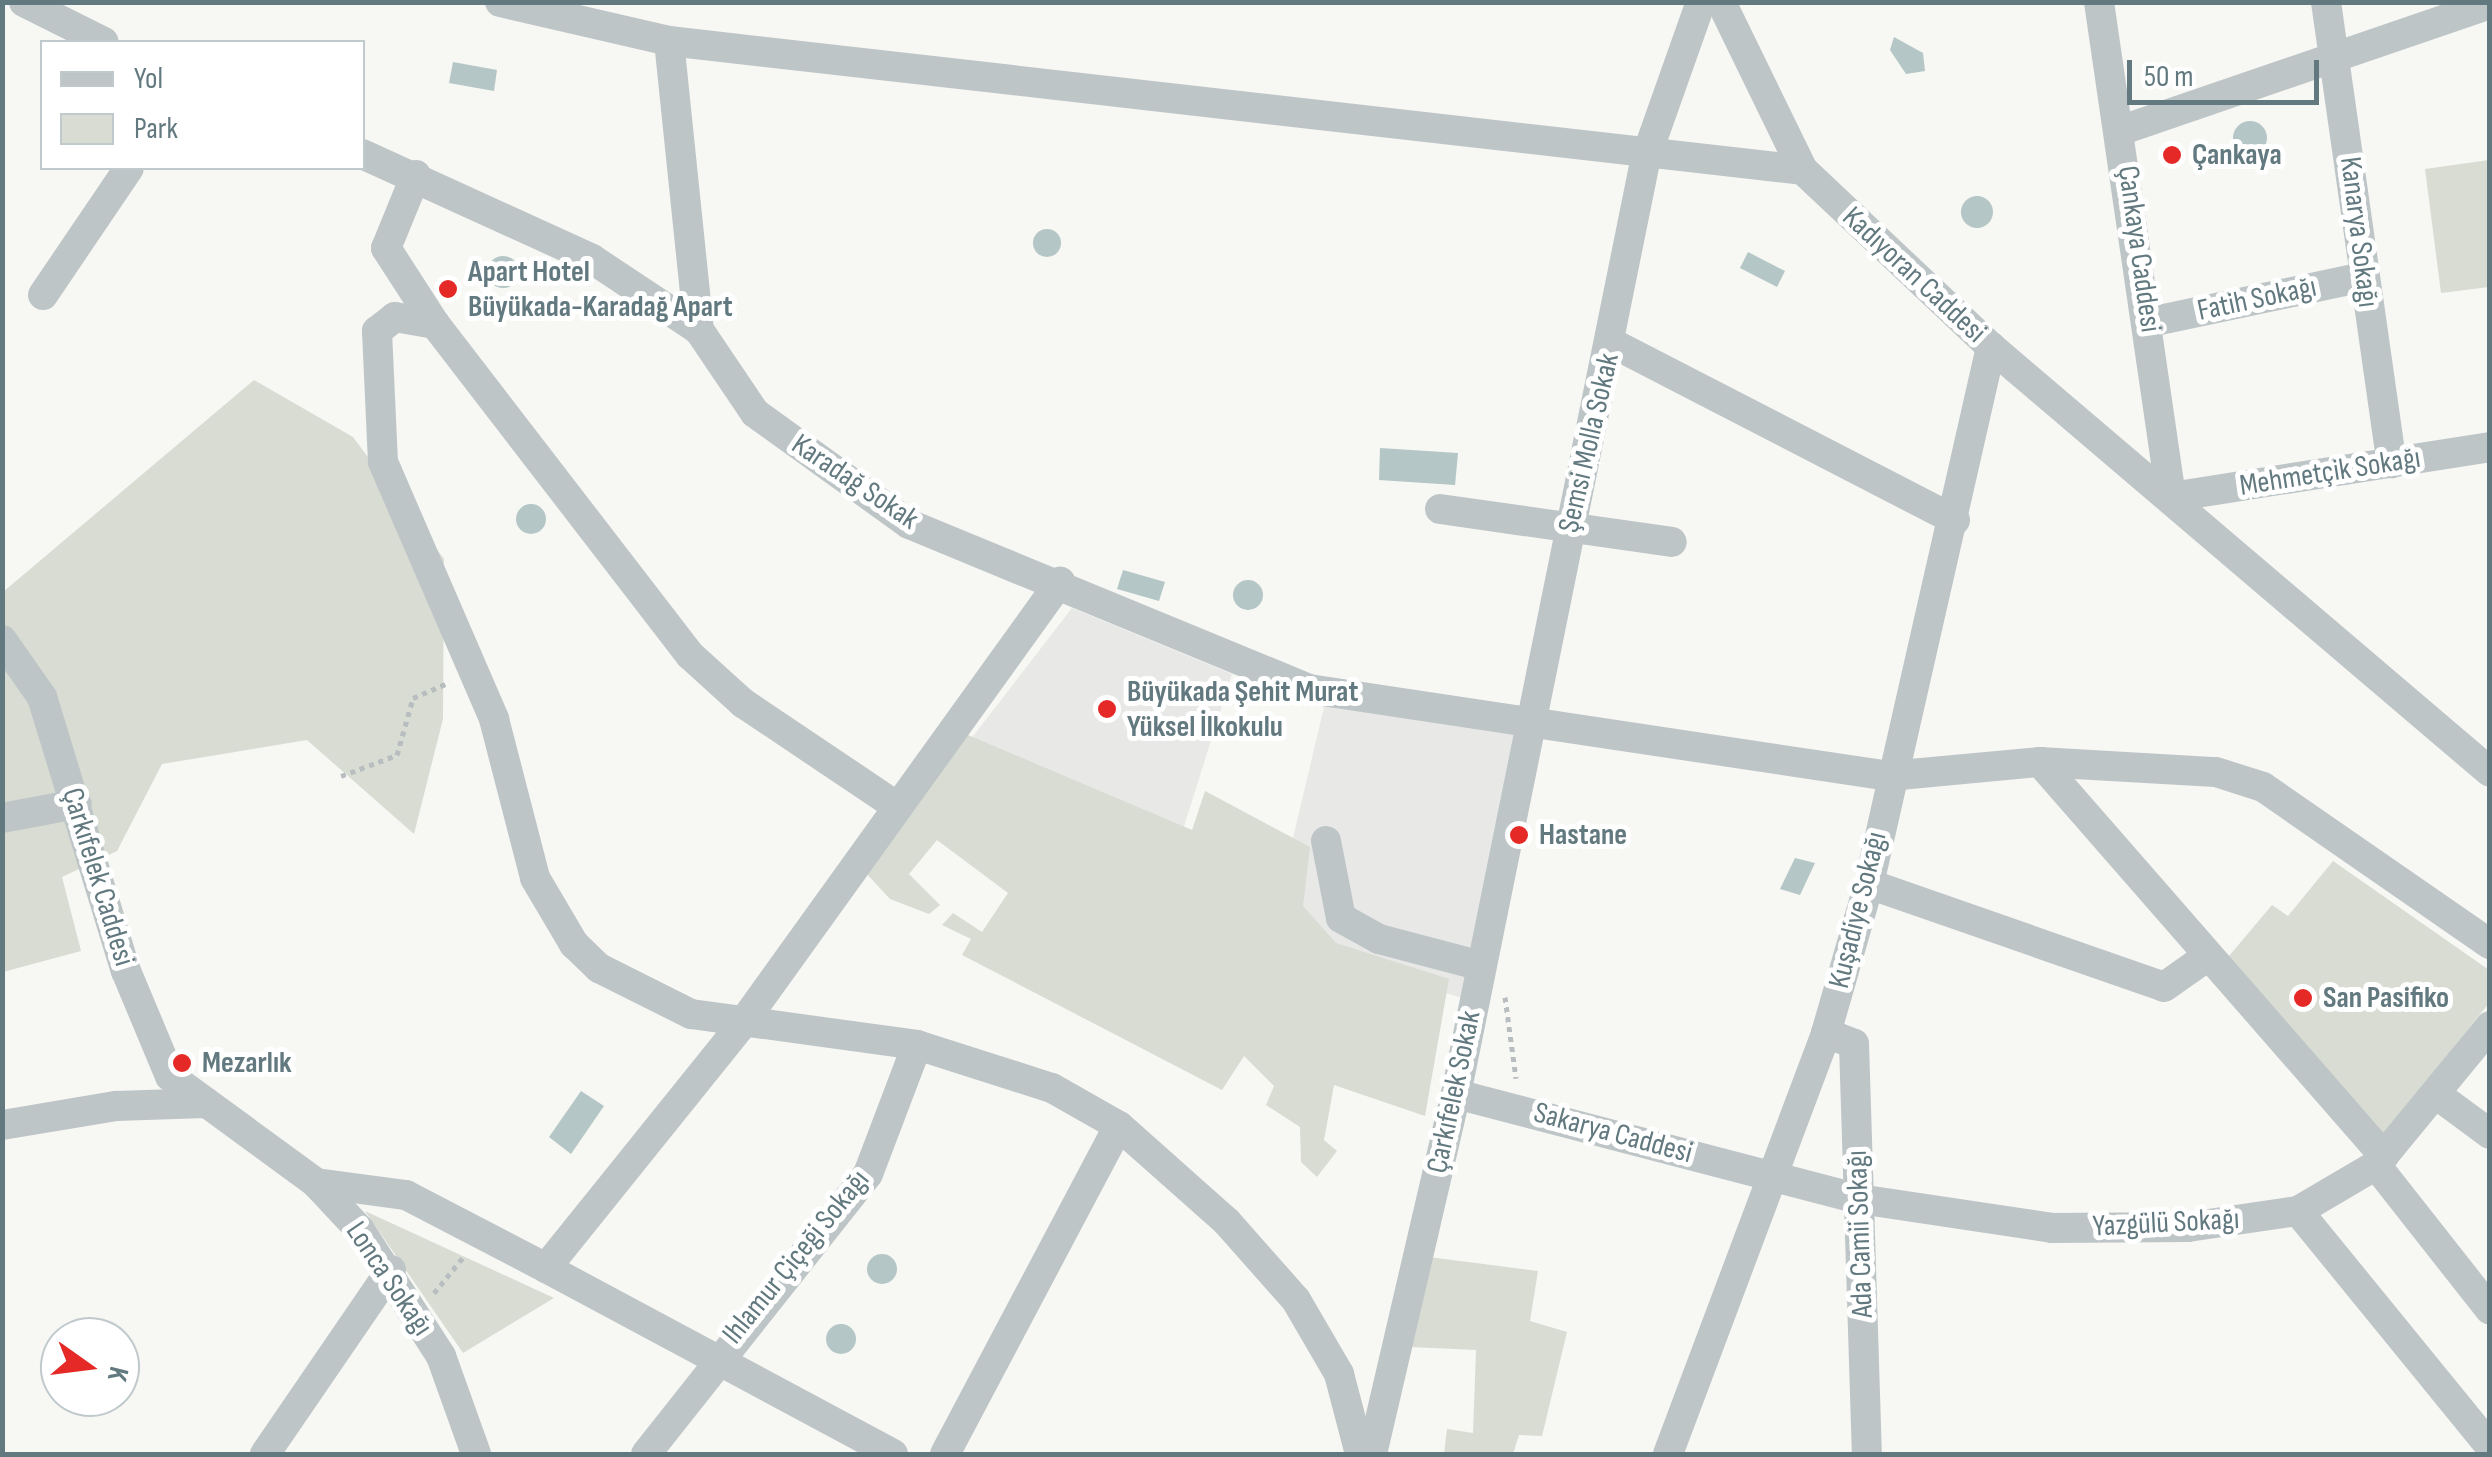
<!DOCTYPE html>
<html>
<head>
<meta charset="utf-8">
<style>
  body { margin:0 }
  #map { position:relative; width:2492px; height:1457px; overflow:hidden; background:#f7f7f4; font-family:"Sofia Sans Condensed",sans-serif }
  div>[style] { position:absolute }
  .built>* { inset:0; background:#e8e8e7 }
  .green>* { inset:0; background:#d8dcd3 }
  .water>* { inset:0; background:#b4c6c6 }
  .round { border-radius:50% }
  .path>* { height:5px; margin-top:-2.5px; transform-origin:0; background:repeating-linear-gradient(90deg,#b8bdbf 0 5px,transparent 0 10px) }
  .minor>* { height:30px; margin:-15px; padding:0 15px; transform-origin:15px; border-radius:15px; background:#bec5c7 }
  .dots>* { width:28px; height:28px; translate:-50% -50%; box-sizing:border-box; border:5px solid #fff; border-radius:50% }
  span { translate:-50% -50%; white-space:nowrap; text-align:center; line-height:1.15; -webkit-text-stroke:10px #fff; paint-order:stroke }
  .poi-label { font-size:30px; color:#62797f; font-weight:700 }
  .left { translate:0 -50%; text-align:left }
  .street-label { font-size:30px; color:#62797f }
  .frame { position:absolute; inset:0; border:5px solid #62797f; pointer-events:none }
  .legend { position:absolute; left:40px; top:40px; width:325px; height:130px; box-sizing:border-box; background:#fff; border:2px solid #c0c9cc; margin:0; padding:12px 18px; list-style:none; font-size:30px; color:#62797f }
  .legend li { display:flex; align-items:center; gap:20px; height:50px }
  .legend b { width:50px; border:2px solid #c0c9cc }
  .north { position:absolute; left:40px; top:1317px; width:100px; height:100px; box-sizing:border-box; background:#fff; border:2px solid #c0c9cc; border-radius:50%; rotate:104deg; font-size:28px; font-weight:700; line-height:40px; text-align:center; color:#62797f }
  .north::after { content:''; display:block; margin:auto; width:35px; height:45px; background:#e52926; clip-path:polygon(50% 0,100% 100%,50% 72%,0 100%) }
  .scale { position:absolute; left:2127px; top:60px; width:192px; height:45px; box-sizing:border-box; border:5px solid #62797f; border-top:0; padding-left:12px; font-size:30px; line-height:35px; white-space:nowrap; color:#62797f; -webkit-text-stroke:8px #fff; paint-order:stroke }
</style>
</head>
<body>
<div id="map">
  <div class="built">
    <i style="clip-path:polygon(1072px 608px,1232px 674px,1181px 836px,967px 744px)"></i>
    <i style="clip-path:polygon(1325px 703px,1519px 730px,1462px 998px,1269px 939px)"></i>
  </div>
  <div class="green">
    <i style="clip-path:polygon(2489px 160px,2489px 287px,2441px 293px,2425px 169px)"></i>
    <i style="clip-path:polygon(254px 380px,353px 437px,444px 559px,443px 719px,414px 834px,307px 740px,162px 764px,117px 851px,62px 877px,81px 951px,3px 972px,3px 592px)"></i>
    <i style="clip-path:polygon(961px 732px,1192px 830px,1205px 791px,1310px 847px,1303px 906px,1336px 943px,1449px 979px,1425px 1116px,1334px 1085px,1324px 1140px,1337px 1151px,1317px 1177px,1301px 1162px,1300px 1127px,1266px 1105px,1274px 1086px,1244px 1056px,1222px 1090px,962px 955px,971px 939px,942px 925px,953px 913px,982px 932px,1008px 893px,937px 840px,909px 874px,940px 905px,929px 914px,890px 899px,865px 872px)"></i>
    <i style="clip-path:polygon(2333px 861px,2489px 970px,2489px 1003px,2381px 1138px,2224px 962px,2272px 905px,2288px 916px)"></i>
    <i style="clip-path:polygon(365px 1211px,554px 1298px,463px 1353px)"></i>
    <i style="clip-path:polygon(1429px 1257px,1538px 1271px,1530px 1321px,1567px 1332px,1542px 1436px,1519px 1435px,1513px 1454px,1444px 1454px,1447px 1429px,1473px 1433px,1476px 1350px,1410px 1347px)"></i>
  </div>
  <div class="water">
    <i style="clip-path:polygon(1894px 37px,1923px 53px,1925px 71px,1906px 74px,1890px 50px)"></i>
    <i style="clip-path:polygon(453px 62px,497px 70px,494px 91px,449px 83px)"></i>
    <i class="round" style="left:2233px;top:121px;width:34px;height:34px"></i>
    <i class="round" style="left:1961px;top:196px;width:32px;height:32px"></i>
    <i class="round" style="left:1033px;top:229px;width:28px;height:28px"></i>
    <i style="clip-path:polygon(1748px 252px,1785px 271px,1777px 287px,1740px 268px)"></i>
    <i class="round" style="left:487px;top:256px;width:32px;height:32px"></i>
    <i style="clip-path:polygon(1380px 448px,1458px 453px,1455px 485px,1379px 480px)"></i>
    <i class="round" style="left:516px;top:504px;width:30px;height:30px"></i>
    <i style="clip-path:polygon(1123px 570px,1165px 582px,1159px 601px,1117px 589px)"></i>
    <i class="round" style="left:1233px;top:580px;width:30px;height:30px"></i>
    <i style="clip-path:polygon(1795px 858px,1815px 863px,1800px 895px,1780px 889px)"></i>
    <i style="clip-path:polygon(581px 1091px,604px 1106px,571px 1154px,549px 1137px)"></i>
    <i class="round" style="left:867px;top:1254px;width:30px;height:30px"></i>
    <i class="round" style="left:826px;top:1324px;width:30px;height:30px"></i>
  </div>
  <div class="path">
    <i style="left:341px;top:776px;width:60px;rotate:-20.6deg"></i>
    <i style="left:397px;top:755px;width:59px;rotate:-74.3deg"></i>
    <i style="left:413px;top:698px;width:40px;rotate:-23.4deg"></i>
    <i style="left:1505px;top:997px;width:82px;rotate:82.3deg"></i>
    <i style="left:434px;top:1293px;width:49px;rotate:-50.8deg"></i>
  </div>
  <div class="minor">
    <i style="left:24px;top:2px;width:89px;rotate:26.6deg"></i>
    <i style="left:500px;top:2px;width:173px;rotate:13deg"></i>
    <i style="left:669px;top:41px;width:1141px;rotate:6.49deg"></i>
    <i style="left:1721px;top:2px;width:187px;rotate:64deg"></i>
    <i style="left:1803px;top:170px;width:258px;rotate:43.3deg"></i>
    <i style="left:1991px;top:347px;width:655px;rotate:40.42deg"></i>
    <i style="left:2099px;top:2px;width:500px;rotate:81.72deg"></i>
    <i style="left:2326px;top:2px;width:466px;rotate:81.9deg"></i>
    <i style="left:669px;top:41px;width:291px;rotate:84.1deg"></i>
    <i style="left:2122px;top:130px;width:389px;rotate:-18.9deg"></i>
    <i style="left:362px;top:154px;width:253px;rotate:24.5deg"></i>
    <i style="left:592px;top:259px;width:128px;rotate:33.6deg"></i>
    <i style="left:699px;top:330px;width:100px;rotate:56deg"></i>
    <i style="left:755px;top:413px;width:190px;rotate:35.8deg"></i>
    <i style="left:909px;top:524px;width:433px;rotate:22.4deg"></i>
    <i style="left:1309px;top:689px;width:586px;rotate:8.53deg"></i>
    <i style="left:1889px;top:776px;width:152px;rotate:-5.3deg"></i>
    <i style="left:2040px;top:762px;width:176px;rotate:3.3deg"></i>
    <i style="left:2216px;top:772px;width:49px;rotate:17.7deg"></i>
    <i style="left:2263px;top:787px;width:276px;rotate:34.7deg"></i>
    <i style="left:416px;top:175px;width:79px;rotate:112.3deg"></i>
    <i style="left:386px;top:248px;width:90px;rotate:57.2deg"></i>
    <i style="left:435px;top:324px;width:418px;rotate:52.4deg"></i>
    <i style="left:690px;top:655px;width:72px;rotate:42.2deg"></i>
    <i style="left:743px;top:703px;width:184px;rotate:33.9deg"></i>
    <i style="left:43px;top:295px;width:153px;rotate:-55.9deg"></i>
    <i style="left:2150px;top:322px;width:218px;rotate:-11.9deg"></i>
    <i style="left:435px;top:324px;width:41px;rotate:-170.1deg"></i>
    <i style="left:395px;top:317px;width:23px;rotate:142deg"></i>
    <i style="left:377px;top:331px;width:131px;rotate:87.4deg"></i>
    <i style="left:383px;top:462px;width:280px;rotate:66.6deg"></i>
    <i style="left:494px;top:719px;width:164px;rotate:75.5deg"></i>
    <i style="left:535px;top:878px;width:77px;rotate:59.4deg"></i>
    <i style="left:574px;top:944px;width:35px;rotate:44deg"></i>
    <i style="left:599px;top:968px;width:103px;rotate:26.6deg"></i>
    <i style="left:691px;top:1014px;width:228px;rotate:7.8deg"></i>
    <i style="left:917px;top:1045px;width:142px;rotate:17.7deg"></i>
    <i style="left:1052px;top:1088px;width:77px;rotate:29.6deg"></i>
    <i style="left:1119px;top:1126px;width:144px;rotate:41.6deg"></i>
    <i style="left:1227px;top:1222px;width:104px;rotate:48.5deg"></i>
    <i style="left:1296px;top:1300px;width:86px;rotate:59.8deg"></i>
    <i style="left:1339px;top:1374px;width:83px;rotate:75.3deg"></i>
    <i style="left:1612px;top:343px;width:386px;rotate:27.3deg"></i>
    <i style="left:2171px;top:497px;width:323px;rotate:-8.9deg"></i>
    <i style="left:1440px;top:509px;width:234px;rotate:8.1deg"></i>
    <i style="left:2px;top:640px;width:70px;rotate:54.9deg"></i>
    <i style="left:42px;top:697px;width:287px;rotate:73deg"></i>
    <i style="left:126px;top:971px;width:114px;rotate:67.3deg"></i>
    <i style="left:170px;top:1076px;width:181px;rotate:36.2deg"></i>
    <i style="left:316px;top:1183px;width:64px;rotate:46.9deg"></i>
    <i style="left:360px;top:1230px;width:150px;rotate:57.3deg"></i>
    <i style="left:441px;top:1356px;width:104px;rotate:70.3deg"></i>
    <i style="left:2040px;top:762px;width:523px;rotate:48.88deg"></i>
    <i style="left:2px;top:818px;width:76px;rotate:-10.6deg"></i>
    <i style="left:1326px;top:841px;width:78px;rotate:79deg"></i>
    <i style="left:1341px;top:918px;width:43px;rotate:28.9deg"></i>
    <i style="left:1379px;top:939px;width:106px;rotate:14.8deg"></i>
    <i style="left:1869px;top:884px;width:312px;rotate:19.2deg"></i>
    <i style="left:2164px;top:987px;width:54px;rotate:-35.2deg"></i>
    <i style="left:1826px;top:1033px;width:30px;rotate:21deg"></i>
    <i style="left:1854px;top:1044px;width:410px;rotate:88.2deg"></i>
    <i style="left:1456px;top:1094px;width:416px;rotate:14.6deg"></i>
    <i style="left:1859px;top:1199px;width:195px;rotate:8.5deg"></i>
    <i style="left:2052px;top:1228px;width:136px;rotate:-0.4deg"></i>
    <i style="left:2188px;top:1227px;width:111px;rotate:-8.3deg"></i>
    <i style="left:2298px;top:1211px;width:91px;rotate:-30.5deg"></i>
    <i style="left:2376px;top:1165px;width:180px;rotate:-50.6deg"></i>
    <i style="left:2437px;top:1095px;width:66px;rotate:36.3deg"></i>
    <i style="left:2px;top:1125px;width:116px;rotate:-9.5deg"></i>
    <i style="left:116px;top:1106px;width:90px;rotate:-1.9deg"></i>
    <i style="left:2376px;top:1165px;width:184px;rotate:51.8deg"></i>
    <i style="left:316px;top:1183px;width:91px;rotate:7.6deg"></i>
    <i style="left:406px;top:1195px;width:158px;rotate:27.5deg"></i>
    <i style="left:2298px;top:1211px;width:303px;rotate:50.8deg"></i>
    <i style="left:265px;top:1454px;width:223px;rotate:-55.6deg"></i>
    <i style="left:646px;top:1454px;width:357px;rotate:-51.6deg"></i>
    <i style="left:868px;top:1174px;width:138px;rotate:-69.2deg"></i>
    <i style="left:893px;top:1454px;width:394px;rotate:-151.8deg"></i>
    <i style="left:546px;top:1268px;width:313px;rotate:-51.2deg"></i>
    <i style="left:742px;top:1024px;width:545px;rotate:-54.27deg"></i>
    <i style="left:945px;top:1454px;width:371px;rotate:-62.1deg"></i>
    <i style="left:1372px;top:1454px;width:370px;rotate:-76.9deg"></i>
    <i style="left:1456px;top:1094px;width:956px;rotate:-78.54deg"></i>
    <i style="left:1646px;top:157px;width:164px;rotate:-70.5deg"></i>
    <i style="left:1668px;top:1454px;width:450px;rotate:-69.4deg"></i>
    <i style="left:1826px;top:1033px;width:155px;rotate:-73.9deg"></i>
    <i style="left:1869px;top:884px;width:551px;rotate:-77.2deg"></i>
  </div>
  <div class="dots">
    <i style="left:2172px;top:155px;background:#e52926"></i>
    <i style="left:448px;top:289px;background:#e52926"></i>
    <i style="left:1107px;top:709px;background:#e52926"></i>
    <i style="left:1519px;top:835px;background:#e52926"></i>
    <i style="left:2303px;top:998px;background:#e52926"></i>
    <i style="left:182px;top:1063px;background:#e52926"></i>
  </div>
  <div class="poi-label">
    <span class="left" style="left:2192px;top:155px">Çankaya</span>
    <span class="left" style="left:468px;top:289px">Apart Hotel<br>Büyükada-Karadağ Apart</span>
    <span class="left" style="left:1127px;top:709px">Büyükada Şehit Murat<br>Yüksel İlkokulu</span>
    <span class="left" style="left:1539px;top:835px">Hastane</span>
    <span class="left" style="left:2323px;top:998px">San Pasifiko</span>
    <span class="left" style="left:202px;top:1063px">Mezarlık</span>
  </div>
  <div class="street-label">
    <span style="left:2359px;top:232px;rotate:83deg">Kanarya Sokağı</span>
    <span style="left:2139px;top:249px;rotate:82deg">Çankaya Caddesi</span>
    <span style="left:1914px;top:275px;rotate:43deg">Kadıyoran Caddesi</span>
    <span style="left:2257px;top:299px;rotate:-12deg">Fatih Sokağı</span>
    <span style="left:1589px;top:443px;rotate:-77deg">Şemsi Molla Sokak</span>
    <span style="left:2330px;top:472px;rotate:-9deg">Mehmetçik Sokağı</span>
    <span style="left:855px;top:482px;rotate:34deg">Karadağ Sokak</span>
    <span style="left:98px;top:877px;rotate:73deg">Çarkıfelek Caddesi</span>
    <span style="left:1858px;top:910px;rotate:-76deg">Kuşadiye Sokağı</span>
    <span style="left:1454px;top:1092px;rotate:-78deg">Çarkıfelek Sokak</span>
    <span style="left:1613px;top:1133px;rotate:15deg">Sakarya Caddesi</span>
    <span style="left:2166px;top:1223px;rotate:-3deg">Yazgülü Sokağı</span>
    <span style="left:1860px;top:1234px;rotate:-92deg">Ada Camii Sokağı</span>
    <span style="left:796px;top:1257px;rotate:-51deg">Ihlamur Çiçeği Sokağı</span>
    <span style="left:389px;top:1279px;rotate:56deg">Lonca Sokağı</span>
  </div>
  <div class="frame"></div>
  <ul class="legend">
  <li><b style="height:12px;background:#bec5c7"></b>Yol</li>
  <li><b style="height:28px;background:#d8dcd3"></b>Park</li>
  </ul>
  <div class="north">K</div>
  <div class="scale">50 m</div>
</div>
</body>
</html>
